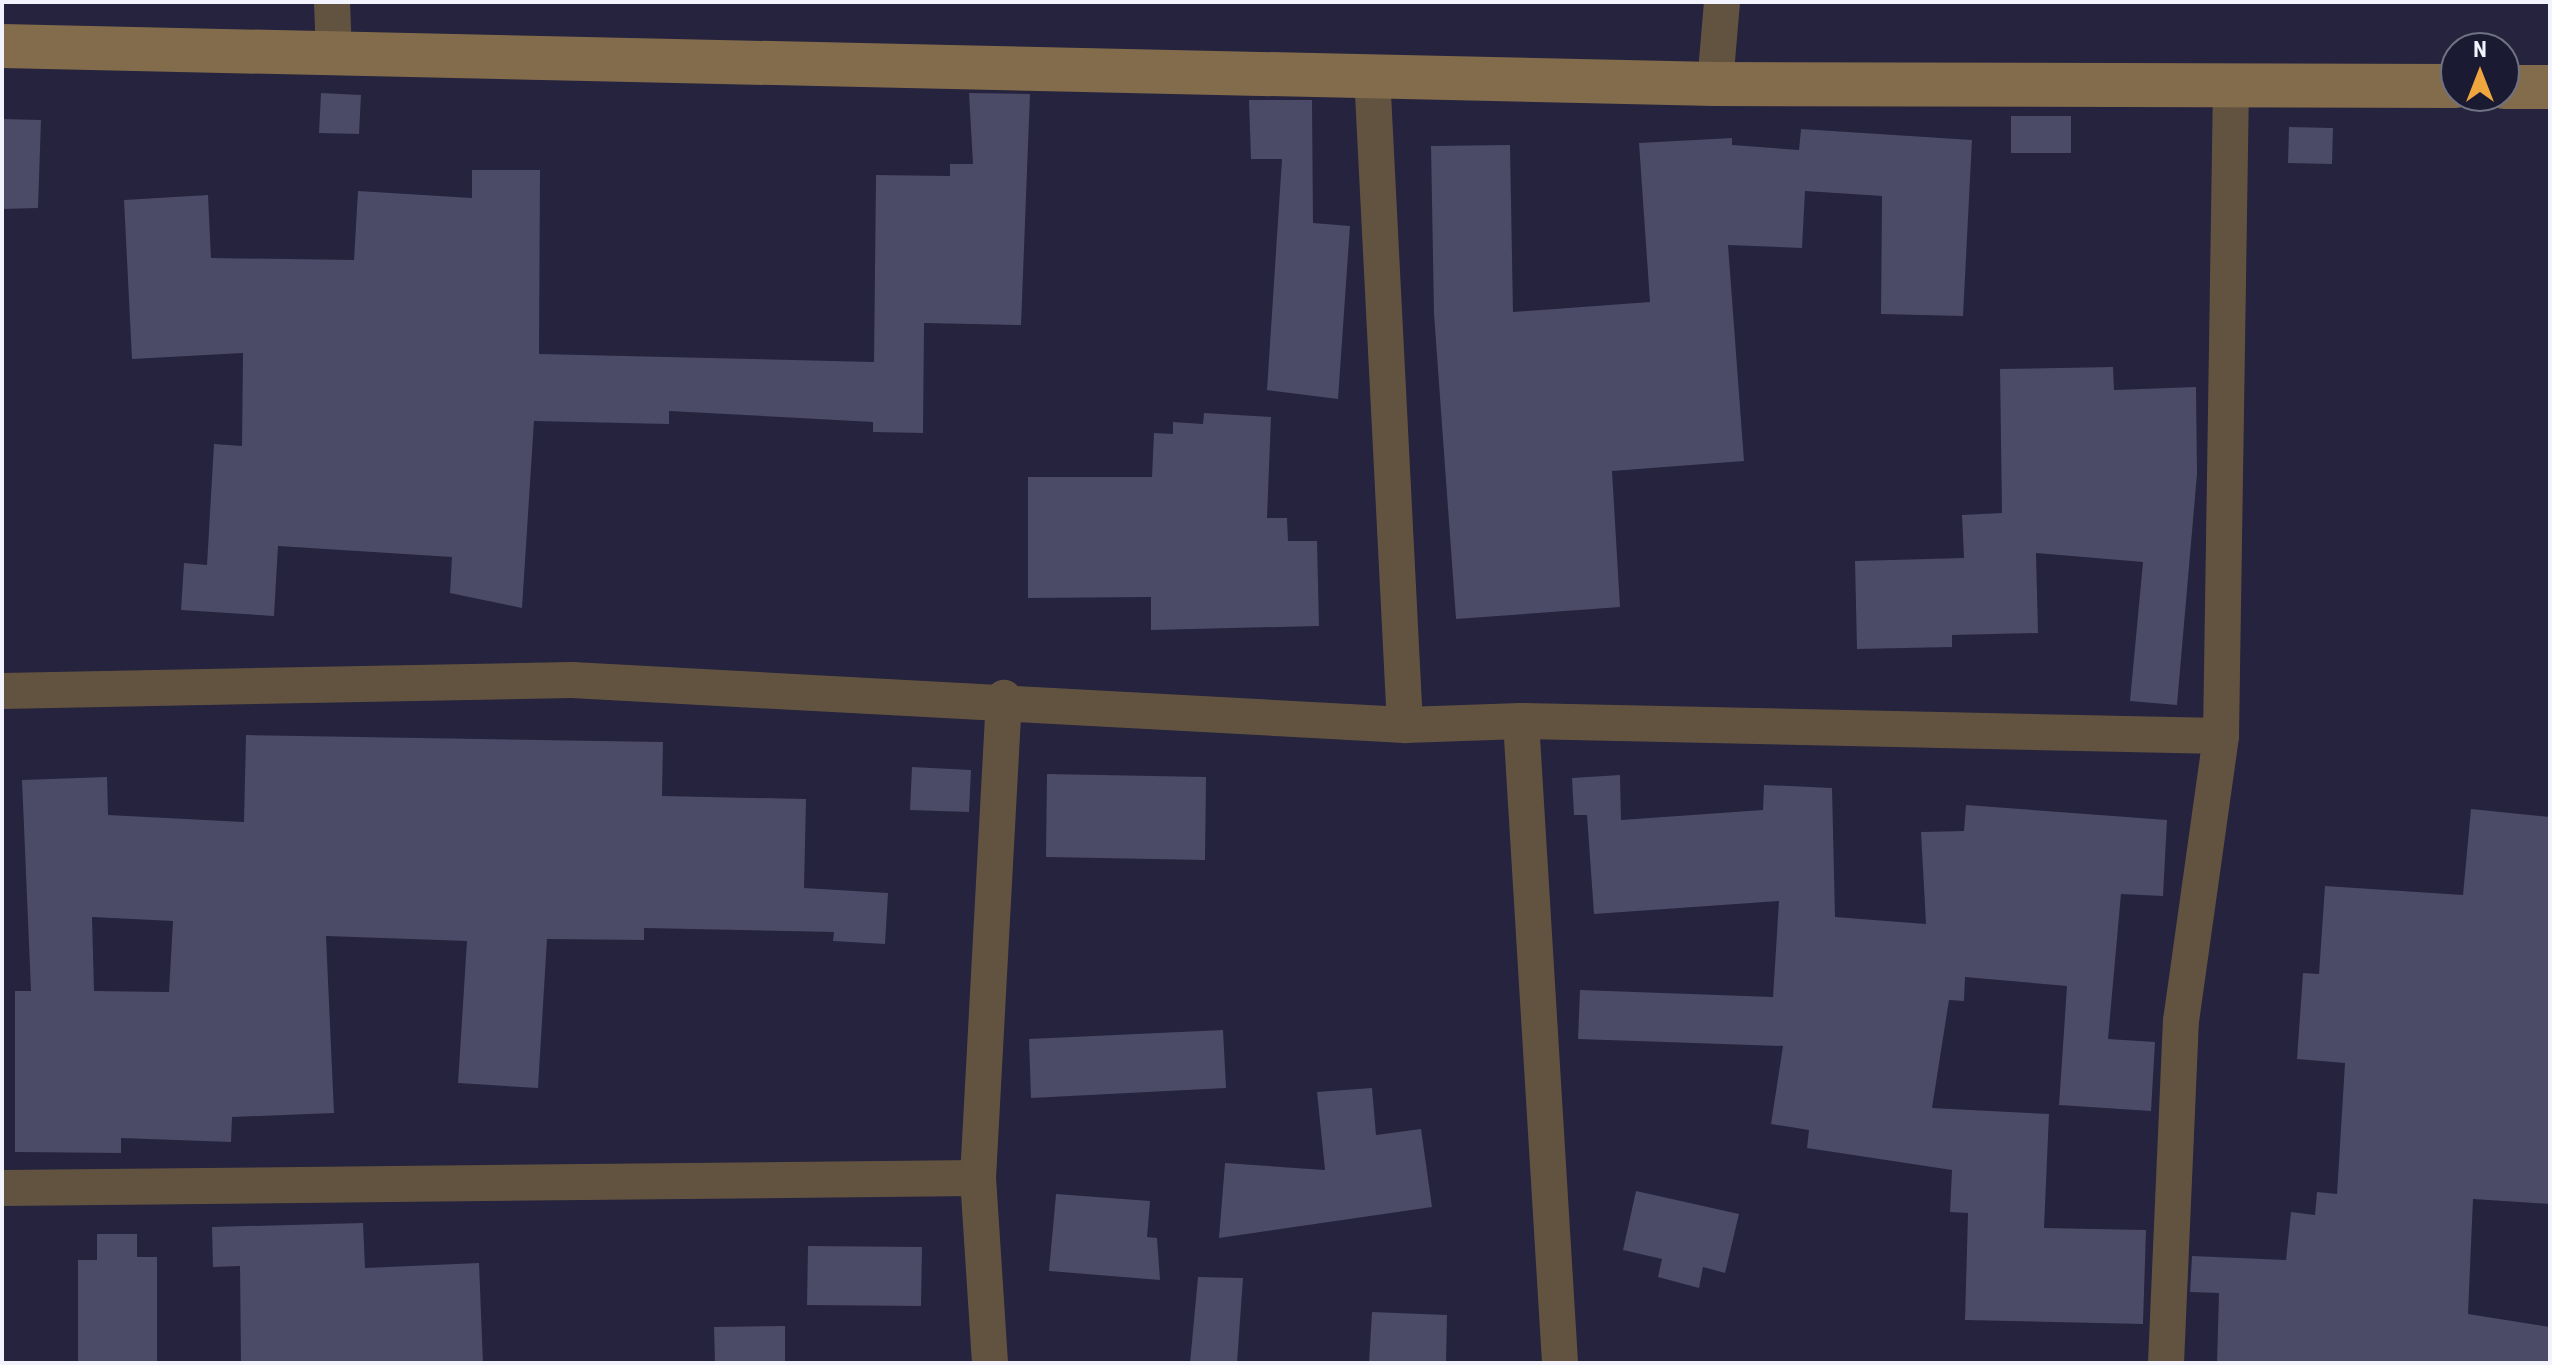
<!DOCTYPE html>
<html>
<head>
<meta charset="utf-8">
<style>
  body { margin:0 }
  #map { position:relative; width:2552px; height:1365px; overflow:hidden; background:#25233d; font-family:"Roboto Condensed",sans-serif }
  div>[style] { position:absolute }
  .building>* { inset:0; background:#4b4a67 }
  .street>* { height:36px; margin:-18px; padding:0 18px; transform-origin:18px; border-radius:18px; background:#625340 }
  .secondary>* { height:44px; margin:-22px; padding:0 22px; transform-origin:22px; border-radius:22px; background:#836c4c }
  span { translate:-50% -50%; white-space:nowrap; text-align:center; line-height:1.15; -webkit-text-stroke:8px #1b1a33; paint-order:stroke }
  .frame { position:absolute; inset:0; border:4px solid #f3f3fe; pointer-events:none }
  .north { position:absolute; left:2440px; top:32px; width:80px; height:80px; box-sizing:border-box; background:#1b1a33; border:2px solid #717184; border-radius:50%; rotate:0deg; font-size:22px; font-weight:700; line-height:32px; text-align:center; color:#f3f3fe }
  .north::after { content:''; display:block; margin:auto; width:28px; height:36px; background:#f0a63f; clip-path:polygon(50% 0,100% 100%,50% 72%,0 100%) }
</style>
</head>
<body>
<div id="map">
  <div class="building">
    <i style="clip-path:polygon(321px 93px,361px 95px,359px 134px,319px 133px)"></i>
    <i style="clip-path:polygon(969px 93px,1030px 94px,1021px 325px,924px 323px,923px 433px,873px 432px,873px 422px,669px 411px,669px 424px,534px 421px,522px 608px,450px 593px,452px 557px,278px 546px,274px 616px,181px 610px,184px 563px,207px 565px,214px 444px,242px 446px,243px 353px,132px 359px,124px 200px,208px 195px,211px 258px,354px 260px,358px 191px,472px 198px,472px 170px,540px 170px,539px 354px,874px 362px,876px 175px,950px 176px,950px 164px,973px 164px)"></i>
    <i style="clip-path:polygon(1249px 100px,1312px 100px,1313px 223px,1350px 226px,1338px 399px,1267px 390px,1282px 159px,1251px 159px)"></i>
    <i style="clip-path:polygon(2011px 116px,2071px 116px,2071px 153px,2011px 153px)"></i>
    <i style="clip-path:polygon(2px 119px,41px 120px,38px 208px,2px 209px)"></i>
    <i style="clip-path:polygon(2289px 127px,2333px 128px,2332px 164px,2288px 163px)"></i>
    <i style="clip-path:polygon(1801px 129px,1972px 140px,1963px 316px,1881px 314px,1882px 196px,1805px 191px,1802px 248px,1728px 245px,1744px 461px,1612px 471px,1620px 607px,1456px 619px,1434px 314px,1431px 146px,1510px 145px,1513px 312px,1650px 302px,1639px 143px,1732px 138px,1732px 145px,1799px 150px)"></i>
    <i style="clip-path:polygon(2113px 367px,2114px 390px,2196px 387px,2197px 474px,2177px 705px,2130px 701px,2143px 562px,2036px 553px,2038px 633px,1952px 635px,1952px 647px,1857px 649px,1855px 561px,1964px 558px,1962px 515px,2002px 513px,2000px 369px)"></i>
    <i style="clip-path:polygon(1204px 413px,1271px 417px,1267px 518px,1287px 518px,1288px 541px,1317px 541px,1319px 626px,1151px 630px,1151px 597px,1028px 598px,1028px 477px,1152px 477px,1154px 433px,1173px 434px,1173px 422px,1203px 424px)"></i>
    <i style="clip-path:polygon(evenodd,246px 735px,663px 742px,662px 796px,806px 799px,804px 888px,888px 893px,885px 944px,833px 941px,834px 932px,644px 928px,644px 940px,547px 939px,538px 1088px,458px 1083px,467px 941px,326px 936px,334px 1113px,232px 1117px,231px 1142px,121px 1138px,121px 1153px,15px 1152px,15px 991px,31px 991px,22px 780px,107px 777px,108px 815px,244px 822px,246px 735px,92px 917px,173px 921px,169px 992px,94px 991px,92px 917px)"></i>
    <i style="clip-path:polygon(912px 767px,971px 770px,969px 812px,910px 810px)"></i>
    <i style="clip-path:polygon(1047px 774px,1206px 777px,1205px 860px,1046px 857px)"></i>
    <i style="clip-path:polygon(1620px 775px,1621px 820px,1763px 810px,1764px 785px,1832px 788px,1835px 917px,1926px 924px,1921px 832px,1964px 831px,1966px 805px,2167px 820px,2163px 896px,2121px 894px,2108px 1039px,2155px 1042px,2151px 1111px,2059px 1105px,2067px 986px,1965px 977px,1964px 1001px,1949px 1000px,1932px 1108px,2049px 1114px,2044px 1228px,2146px 1230px,2143px 1324px,1965px 1320px,1968px 1213px,1950px 1212px,1952px 1170px,1807px 1148px,1809px 1130px,1771px 1124px,1783px 1046px,1578px 1039px,1580px 990px,1773px 997px,1779px 901px,1594px 914px,1587px 815px,1574px 815px,1572px 778px)"></i>
    <i style="clip-path:polygon(2471px 809px,2550px 817px,2550px 1204px,2473px 1199px,2468px 1314px,2550px 1327px,2550px 1363px,2217px 1363px,2219px 1293px,2190px 1292px,2192px 1256px,2286px 1260px,2291px 1212px,2315px 1215px,2317px 1192px,2337px 1194px,2345px 1063px,2297px 1059px,2303px 973px,2319px 974px,2325px 886px,2463px 895px)"></i>
    <i style="clip-path:polygon(1223px 1030px,1226px 1088px,1031px 1098px,1029px 1039px)"></i>
    <i style="clip-path:polygon(1372px 1088px,1376px 1135px,1421px 1129px,1432px 1207px,1219px 1238px,1225px 1163px,1325px 1170px,1317px 1092px)"></i>
    <i style="clip-path:polygon(1636px 1191px,1739px 1214px,1725px 1273px,1703px 1267px,1699px 1288px,1658px 1277px,1662px 1259px,1623px 1250px)"></i>
    <i style="clip-path:polygon(1056px 1194px,1150px 1201px,1147px 1237px,1157px 1238px,1160px 1280px,1049px 1271px)"></i>
    <i style="clip-path:polygon(363px 1223px,365px 1268px,479px 1263px,483px 1363px,241px 1363px,240px 1266px,213px 1267px,212px 1227px)"></i>
    <i style="clip-path:polygon(97px 1234px,137px 1234px,137px 1257px,157px 1257px,157px 1363px,78px 1363px,78px 1260px,97px 1260px)"></i>
    <i style="clip-path:polygon(808px 1246px,922px 1247px,921px 1306px,807px 1305px)"></i>
    <i style="clip-path:polygon(1198px 1277px,1243px 1278px,1237px 1363px,1190px 1363px)"></i>
    <i style="clip-path:polygon(1372px 1312px,1447px 1315px,1446px 1363px,1369px 1363px)"></i>
    <i style="clip-path:polygon(785px 1326px,785px 1363px,715px 1363px,714px 1327px)"></i>
  </div>
  <div class="street">
    <i style="left:332px;top:2px;width:52px;rotate:87.8deg"></i>
    <i style="left:1372px;top:74px;width:652px;rotate:87.1deg"></i>
    <i style="left:1715px;top:84px;width:82px;rotate:-85.1deg"></i>
    <i style="left:2px;top:691px;width:570px;rotate:-1.11deg"></i>
    <i style="left:572px;top:680px;width:834px;rotate:3.09deg"></i>
    <i style="left:1405px;top:725px;width:116px;rotate:-2deg"></i>
    <i style="left:1521px;top:721px;width:700px;rotate:1.23deg"></i>
    <i style="left:1521px;top:721px;width:643px;rotate:86.52deg"></i>
    <i style="left:2px;top:1188px;width:976px;rotate:-0.59deg"></i>
    <i style="left:990px;top:1363px;width:185px;rotate:-93.7deg"></i>
    <i style="left:978px;top:1178px;width:481px;rotate:-86.9deg"></i>
    <i style="left:2166px;top:1363px;width:342px;rotate:-87.5deg"></i>
    <i style="left:2181px;top:1021px;width:288px;rotate:-82deg"></i>
    <i style="left:2221px;top:736px;width:652px;rotate:-89.12deg"></i>
  </div>
  <div class="secondary">
    <i style="left:2px;top:46px;width:1713px;rotate:1.27deg"></i>
    <i style="left:1715px;top:84px;width:741px;rotate:0.15deg"></i>
    <i style="left:2504px;top:87px;width:46px"></i>
  </div>
  <div class="frame"></div>
  <div class="north">N</div>
</div>
</body>
</html>
